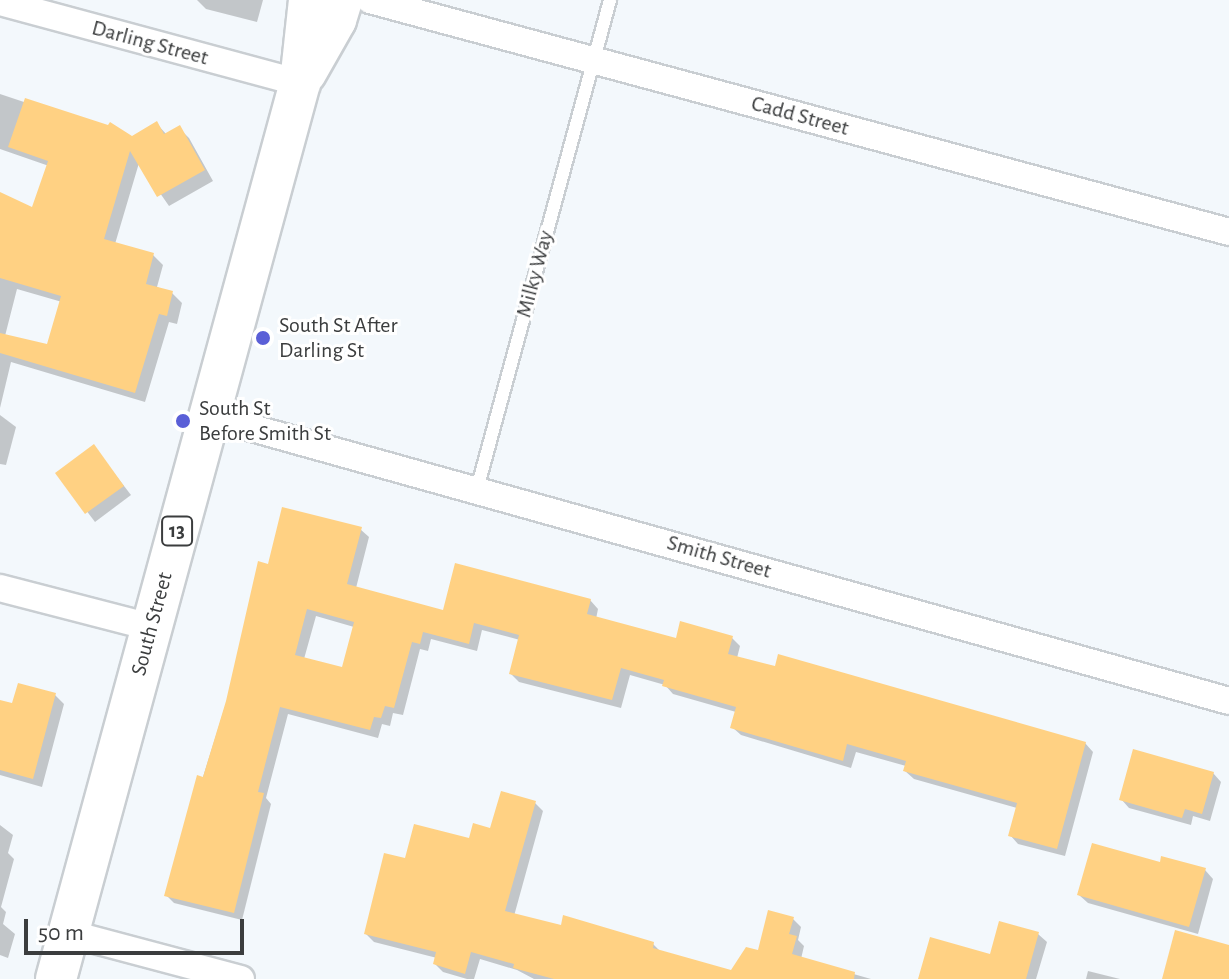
<!DOCTYPE html>
<html>
<head>
<meta charset="utf-8">
<style>
  body { margin:0 }
  #map { position:relative; width:1229px; height:979px; overflow:hidden; background:#f3f8fc; font-family:"Alegreya Sans",sans-serif }
  div>[style] { position:absolute }
  .shadow>* { inset:0; background:#0003 }
  .building>* { inset:0; background:#ffd183 }
  .roads { filter:drop-shadow(2px 0 #c9ced2) drop-shadow(-2px 0 #c9ced2) drop-shadow(0 2px #c9ced2) drop-shadow(0 -2px #c9ced2) }
  .lane>* { height:12px; margin:-6px; padding:0 6px; transform-origin:6px; border-radius:6px; background:#fff }
  .street>* { height:26px; margin:-13px; padding:0 13px; transform-origin:13px; border-radius:13px; background:#fff }
  .primary>* { height:40px; margin:-20px; padding:0 20px; transform-origin:20px; border-radius:20px; background:#fff }
  .dots>* { width:22px; height:22px; translate:-50% -50%; box-sizing:border-box; border:4px solid #fff; border-radius:50% }
  span { translate:-50% -50%; white-space:nowrap; text-align:center; line-height:1.15; -webkit-text-stroke:6px #fff; paint-order:stroke }
  .shield-label span { padding:2px 6px; background:#fff; border:2px solid; border-radius:6px; -webkit-text-stroke-width:0 }
  .shield-label { font-size:20px; color:#3b3d3e; font-weight:700 }
  .street-label { font-size:22px; color:#3b3d3e }
  .poi-label { font-size:22px; color:#3b3d3e }
  .left { translate:0 -50%; text-align:left }
  .scale { position:absolute; left:24px; top:919px; width:220px; height:36px; box-sizing:border-box; border:4px solid #3b3d3e; border-top:0; padding-left:10px; font-size:24px; line-height:28px; white-space:nowrap; color:#3b3d3e; -webkit-text-stroke:6px #fff; paint-order:stroke }
</style>
</head>
<body>
<div id="map">
  <div class="shadow">
    <i style="clip-path:polygon(197px 0,263px 0,257px 22px,206px 9px)"></i>
    <i style="clip-path:polygon(evenodd,0 94px,132px 138px,157px 124px,167px 135px,179px 128px,189px 138px,213px 181px,169px 206px,139px 163px,115px 244px,153px 255px,163px 265px,157px 287px,172px 293px,182px 303px,177px 324px,169px 322px,145px 402px,11px 362px,0 408px,0 194px,34px 209px,49px 166px,0 149px,0 94px,17px 289px,62px 302px,48px 347px,5px 336px,17px 289px)"></i>
    <i style="clip-path:polygon(0 415px,16px 427px,6px 465px,0 464px)"></i>
    <i style="clip-path:polygon(94px 447px,131px 495px,95px 522px,58px 473px)"></i>
    <i style="clip-path:polygon(evenodd,360px 529px,369px 537px,356px 588px,444px 612px,590px 600px,598px 609px,596px 619px,677px 640px,732px 638px,740px 646px,737px 658px,1085px 743px,1093px 752px,1065px 856px,1018px 844px,1010px 835px,1017px 808px,914px 779px,905px 771px,906px 766px,856px 752px,851px 768px,741px 735px,732px 727px,736px 712px,673px 694px,665px 685px,630px 675px,621px 708px,519px 682px,511px 674px,520px 640px,482px 630px,477px 651px,431px 639px,428px 651px,420px 649px,403px 715px,393px 713px,390px 726px,382px 724px,378px 738px,288px 714px,266px 798px,271px 804px,242px 920px,174px 903px,166px 895px,269px 566px,360px 529px,316px 616px,354px 627px,343px 670px,304px 659px,316px 616px)"></i>
    <i style="clip-path:polygon(55px 695px,64px 704px,42px 787px,0 775px,0 702px,14px 706px)"></i>
    <i style="clip-path:polygon(1213px 773px,1221px 782px,1210px 821px,1193px 816px,1191px 825px,1129px 808px,1121px 799px)"></i>
    <i style="clip-path:polygon(535px 803px,543px 811px,514px 916px,653px 944px,662px 953px,732px 972px,759px 952px,793px 919px,801px 927px,798px 940px,804px 946px,801px 959px,871px 979px,534px 979px,517px 970px,480px 959px,474px 979px,467px 979px,443px 972px,435px 964px,437px 958px,374px 942px,366px 934px,407px 861px,491px 830px)"></i>
    <i style="clip-path:polygon(0 825px,13px 835px,8px 853px,14px 859px,1px 907px,6px 912px,3px 924px,15px 934px,8px 958px,0 955px)"></i>
    <i style="clip-path:polygon(1161px 864px,1205px 870px,1213px 879px,1198px 934px,1088px 903px,1079px 895px)"></i>
    <i style="clip-path:polygon(1038px 934px,1047px 942px,1036px 979px,920px 979px,991px 957px)"></i>
    <i style="clip-path:polygon(1088px 971px,1120px 979px,1086px 979px)"></i>
  </div>
  <div class="building">
    <i style="clip-path:polygon(25px 98px,108px 125px,110px 122px,132px 136px,157px 121px,164px 134px,180px 125px,205px 170px,157px 197px,130px 151px,104px 239px,154px 253px,146px 284px,173px 291px,167px 316px,159px 314px,135px 393px,0 353px,0 333px,47px 344px,61px 296px,0 278px,0 192px,32px 207px,48px 161px,8px 147px)"></i>
    <i style="clip-path:polygon(94px 444px,124px 486px,85px 514px,55px 473px)"></i>
    <i style="clip-path:polygon(evenodd,282px 507px,362px 527px,347px 584px,443px 610px,455px 563px,591px 599px,587px 614px,676px 638px,680px 621px,733px 636px,728px 654px,775px 666px,778px 654px,1086px 742px,1057px 849px,1008px 836px,1017px 803px,903px 771px,906px 761px,847px 744px,843px 761px,730px 728px,736px 707px,662px 686px,664px 680px,621px 668px,612px 700px,509px 674px,519px 635px,474px 623px,469px 644px,423px 632px,420px 644px,412px 642px,394px 708px,385px 706px,381px 718px,374px 717px,370px 730px,280px 707px,258px 792px,264px 793px,234px 913px,164px 896px,197px 775px,203px 777px,226px 701px,258px 561px,268px 564px,282px 507px,307px 609px,354px 622px,342px 667px,295px 655px,307px 609px)"></i>
    <i style="clip-path:polygon(18px 683px,56px 693px,33px 779px,0 770px,0 700px,12px 703px)"></i>
    <i style="clip-path:polygon(1133px 749px,1214px 772px,1202px 814px,1185px 809px,1182px 818px,1119px 800px)"></i>
    <i style="clip-path:polygon(501px 791px,536px 801px,505px 911px,561px 925px,563px 915px,654px 942px,653px 948px,731px 970px,746px 947px,758px 950px,768px 910px,794px 917px,789px 934px,797px 936px,792px 954px,855px 972px,854px 979px,554px 979px,513px 968px,514px 964px,471px 952px,465px 974px,433px 964px,436px 952px,364px 934px,384px 853px,405px 858px,414px 824px,469px 838px,473px 823px,490px 828px)"></i>
    <i style="clip-path:polygon(1092px 843px,1160px 862px,1161px 856px,1206px 868px,1189px 927px,1077px 895px)"></i>
    <i style="clip-path:polygon(999px 921px,1039px 932px,1026px 979px,918px 979px,930px 937px,990px 954px)"></i>
    <i style="clip-path:polygon(1175px 930px,1229px 945px,1229px 979px,1162px 979px)"></i>
  </div>
  <div class="roads">
    <div class="lane">
      <i style="left:477px;top:489px;width:507px;rotate:-74.78deg"></i>
    </div>
    <div class="street">
      <i style="left:370px;top:0;width:890px;rotate:15.11deg"></i>
      <i style="left:0;top:2px;width:311px;rotate:15.1deg"></i>
      <i style="left:209px;top:416px;width:1059px;rotate:15.61deg"></i>
      <i style="left:0;top:588px;width:156px;rotate:14.5deg"></i>
      <i style="left:68px;top:933px;width:179px;rotate:14.9deg"></i>
    </div>
    <div class="primary">
      <i style="left:306px;top:73px;width:61px;rotate:-60.5deg"></i>
      <i style="left:336px;top:20px;width:21px;rotate:-73deg"></i>
      <i style="left:56px;top:979px;width:929px;rotate:-74.77deg"></i>
      <i style="left:300px;top:83px;width:83px;rotate:-83.8deg"></i>
    </div>
  </div>
  <div class="dots">
    <i style="left:263px;top:338px;background:#5a5fd7"></i>
    <i style="left:183px;top:421px;background:#5a5fd7"></i>
  </div>
  <div class="shield-label">
    <span style="left:177px;top:531px">13</span>
  </div>
  <div class="street-label">
    <span style="left:150px;top:43px;rotate:15deg">Darling Street</span>
    <span style="left:800px;top:116px;rotate:15deg">Cadd Street</span>
    <span style="left:535px;top:274px;rotate:-75deg">Milky Way</span>
    <span style="left:719px;top:557px;rotate:16deg">Smith Street</span>
    <span style="left:152px;top:624px;rotate:-75deg">South Street</span>
  </div>
  <div class="poi-label">
    <span class="left" style="left:279px;top:338px">South St After<br>Darling St</span>
    <span class="left" style="left:199px;top:421px">South St<br>Before Smith St</span>
  </div>
  <div class="scale">50 m</div>
</div>
</body>
</html>
